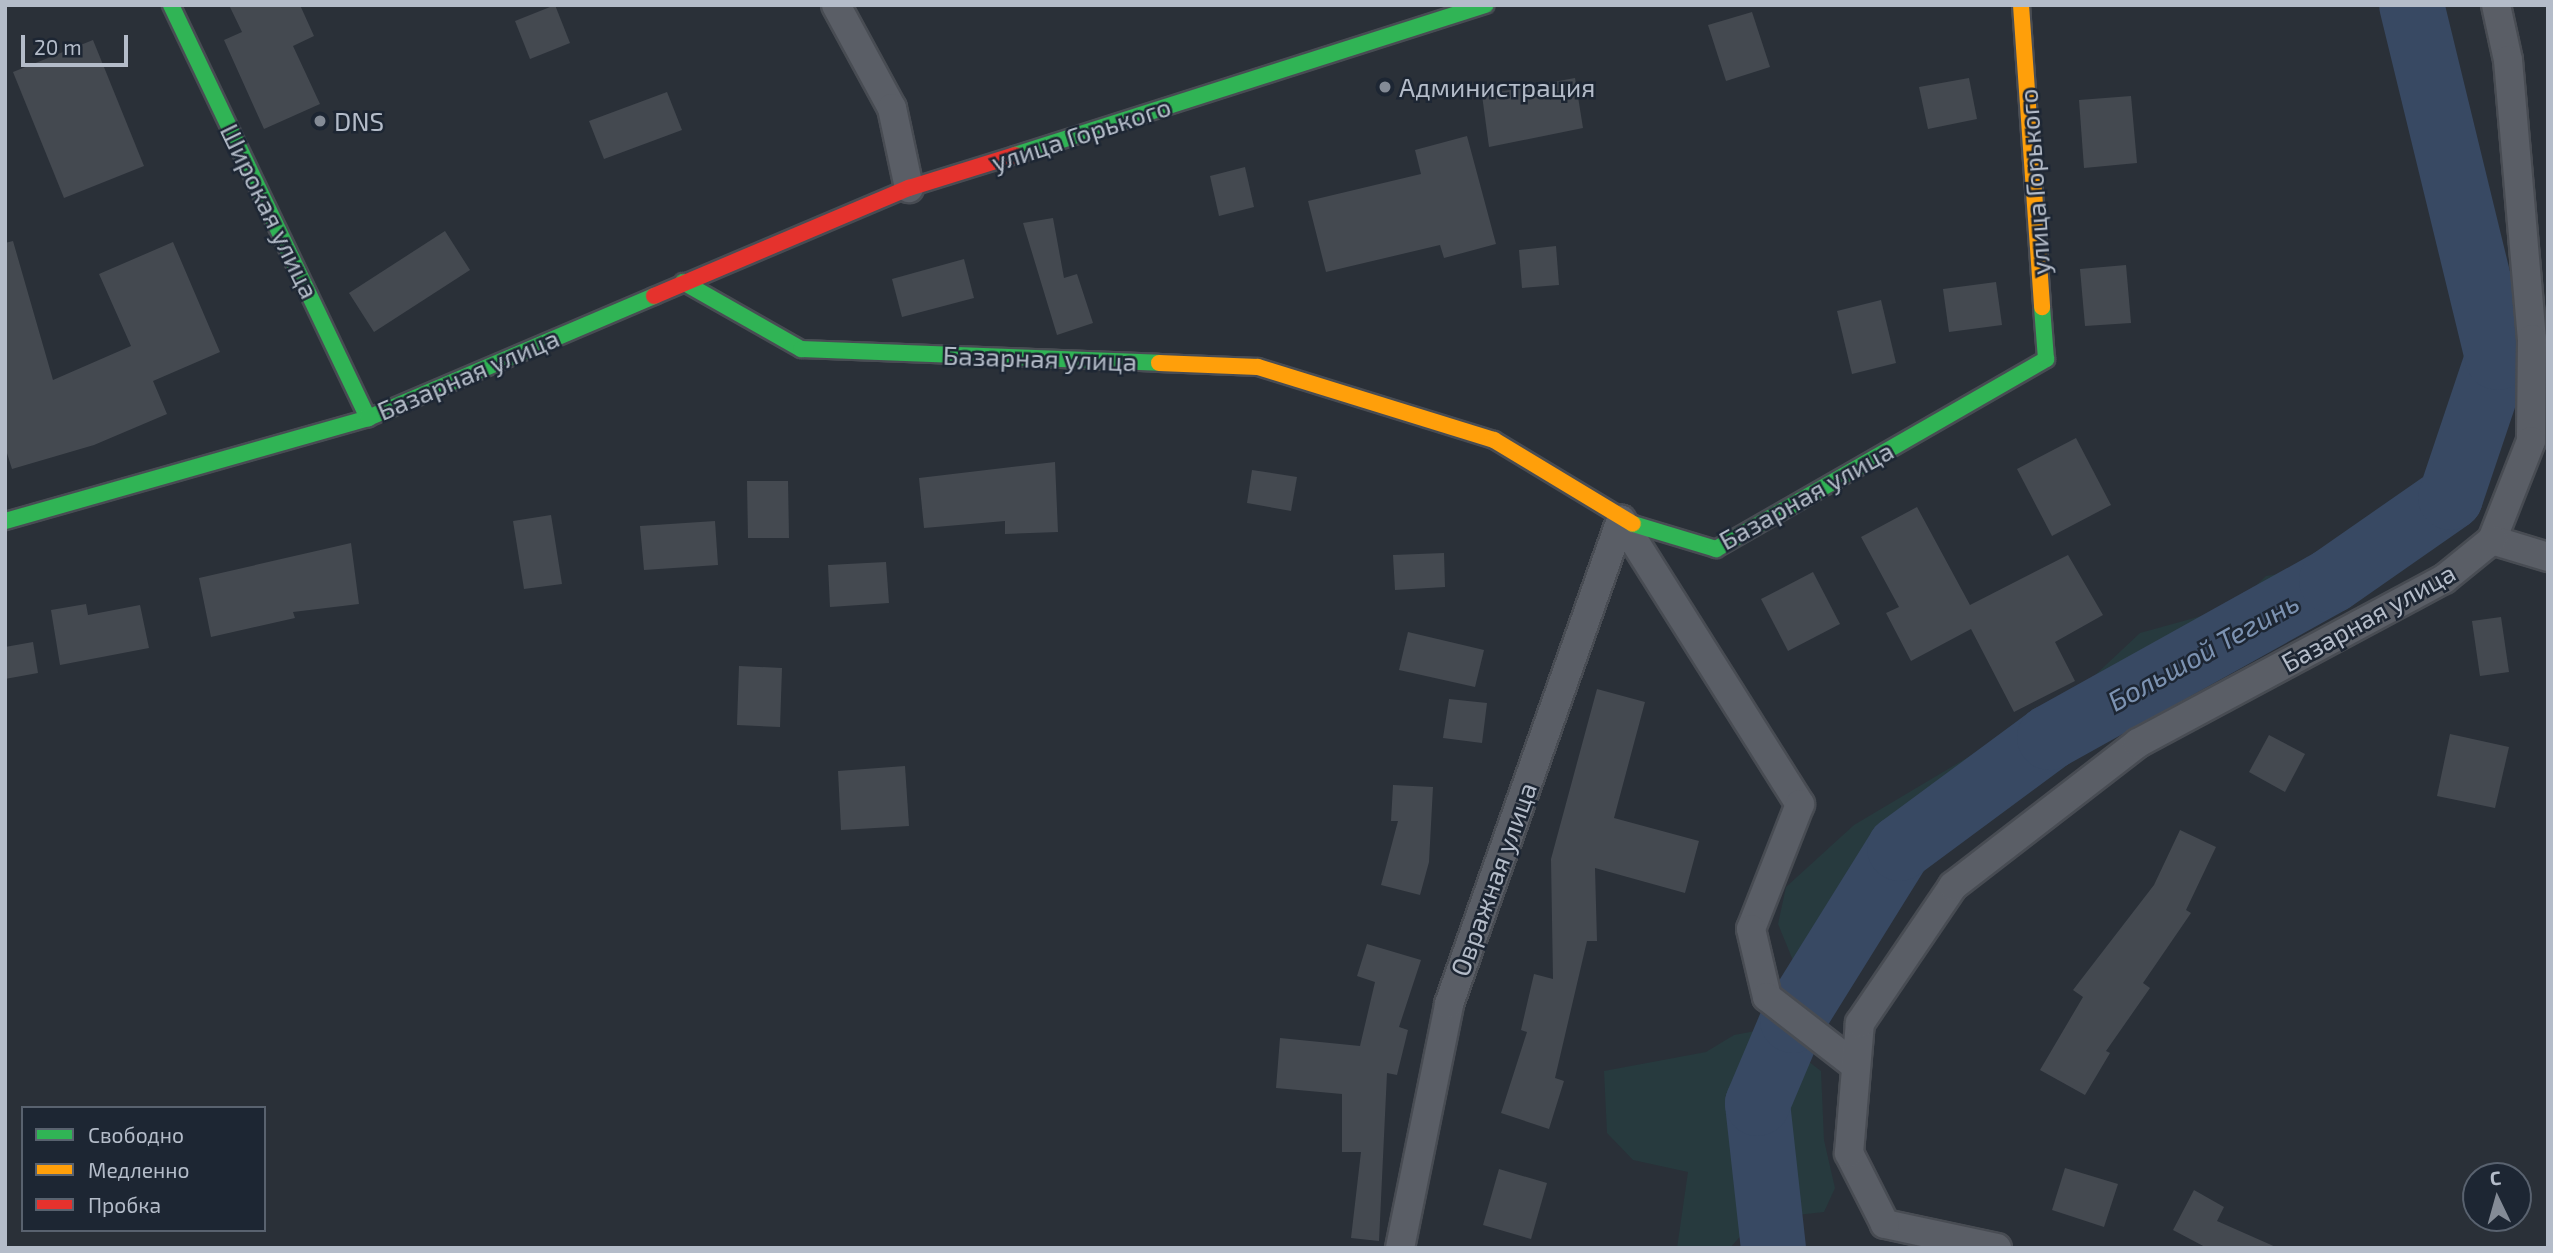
<!DOCTYPE html>
<html>
<head>
<meta charset="utf-8">
<style>
  body { margin:0 }
  #map { position:relative; width:2553px; height:1253px; overflow:hidden; background:#2a3038; font-family:"Exo 2",sans-serif }
  div>[style] { position:absolute }
  .green>* { inset:0; background:#273a3e }
  .river>* { height:65px; margin:-32.5px; padding:0 32.5px; transform-origin:32.5px; border-radius:32.5px; background:#384963 }
  .building>* { inset:0; background:#444950 }
  .roads { filter:drop-shadow(2px 0 #484c53) drop-shadow(-2px 0 #484c53) drop-shadow(0 2px #484c53) drop-shadow(0 -2px #484c53) }
  .street>* { height:28px; margin:-14px; padding:0 14px; transform-origin:14px; border-radius:14px; background:#5a5e66 }
  .fast>* { height:16px; margin:-8px; padding:0 8px; transform-origin:8px; border-radius:8px; background:#30b455 }
  .slow>* { height:16px; margin:-8px; padding:0 8px; transform-origin:8px; border-radius:8px; background:#ff9f0a }
  .jam>* { height:16px; margin:-8px; padding:0 8px; transform-origin:8px; border-radius:8px; background:#e5322d }
  .dots>* { width:19px; height:19px; translate:-50% -50%; box-sizing:border-box; border:4px solid #1d2633; border-radius:50% }
  span { translate:-50% -50%; white-space:nowrap; text-align:center; line-height:1.15; -webkit-text-stroke:5px #1d2633; paint-order:stroke }
  .poi-label { font-size:26px; color:#b4bcc9 }
  .left { translate:0 -50%; text-align:left }
  .street-label { font-size:26px; color:#b4bcc9 }
  .water-label { font-size:28px; color:#7c92b1; font-style:italic }
  .frame { position:absolute; inset:0; border:7px solid #b4bcc9; pointer-events:none }
  .legend { position:absolute; left:21px; top:1106px; width:245px; height:126px; box-sizing:border-box; background:#1d2633; border:2px solid #59626f; margin:0; padding:9px 12px; list-style:none; font-size:21px; color:#b4bcc9 }
  .legend li { display:flex; align-items:center; gap:14px; height:35px }
  .legend b { width:35px; border:2px solid #59626f }
  .north { position:absolute; left:2462px; top:1162px; width:70px; height:70px; box-sizing:border-box; background:#1d2633; border:2px solid #59626f; border-radius:50%; rotate:355deg; font-size:19px; font-weight:700; line-height:28px; text-align:center; color:#b4bcc9 }
  .north::after { content:''; display:block; margin:auto; width:24px; height:32px; background:#848b96; clip-path:polygon(50% 0,100% 100%,50% 72%,0 100%) }
  .scale { position:absolute; left:21px; top:35px; width:107px; height:32px; box-sizing:border-box; border:4px solid #b4bcc9; border-top:0; padding-left:9px; font-size:21px; line-height:24px; white-space:nowrap; color:#b4bcc9; -webkit-text-stroke:5px #1d2633; paint-order:stroke }
</style>
</head>
<body>
<div id="map">
  <div class="green">
    <i style="clip-path:polygon(2360px 544px,2407px 564px,2326px 617px,2163px 701px,2101px 745px,2047px 767px,1905px 880px,1866px 941px,1799px 975px,1778px 924px,1786px 887px,1854px 825px,2076px 693px,2140px 633px,2234px 607px,2266px 576px,2317px 568px)"></i>
    <i style="clip-path:polygon(1766px 1029px,1821px 1071px,1824px 1140px,1835px 1188px,1824px 1212px,1797px 1215px,1781px 1190px,1730px 1248px,1677px 1248px,1688px 1172px,1633px 1160px,1607px 1133px,1604px 1071px,1706px 1052px,1734px 1035px)"></i>
  </div>
  <div class="river">
    <i style="left:1773px;top:1248px;width:146px;rotate:-96.3deg"></i>
    <i style="left:1757px;top:1103px;width:90px;rotate:-67.1deg"></i>
    <i style="left:1792px;top:1020px;width:203px;rotate:-58.1deg"></i>
    <i style="left:1899px;top:848px;width:187px;rotate:-36.5deg"></i>
    <i style="left:2049px;top:737px;width:323px;rotate:-29.1deg"></i>
    <i style="left:2331px;top:580px;width:145px;rotate:-34.9deg"></i>
    <i style="left:2450px;top:497px;width:148px;rotate:-71.4deg"></i>
    <i style="left:2497px;top:357px;width:362px;rotate:-103.7deg"></i>
  </div>
  <div class="building">
    <i style="clip-path:polygon(229px 5px,300px 5px,314px 36px,293px 46px,320px 104px,264px 129px,224px 40px,242px 32px)"></i>
    <i style="clip-path:polygon(555px 5px,570px 43px,530px 59px,515px 21px)"></i>
    <i style="clip-path:polygon(1752px 12px,1770px 67px,1726px 81px,1708px 25px)"></i>
    <i style="clip-path:polygon(93px 40px,144px 166px,64px 198px,13px 72px)"></i>
    <i style="clip-path:polygon(1575px 78px,1583px 128px,1489px 147px,1482px 95px)"></i>
    <i style="clip-path:polygon(1969px 78px,1977px 119px,1928px 129px,1919px 87px)"></i>
    <i style="clip-path:polygon(667px 92px,682px 130px,604px 159px,589px 121px)"></i>
    <i style="clip-path:polygon(2131px 96px,2137px 163px,2084px 168px,2079px 100px)"></i>
    <i style="clip-path:polygon(1467px 136px,1496px 244px,1444px 258px,1440px 245px,1326px 272px,1308px 201px,1421px 174px,1415px 150px)"></i>
    <i style="clip-path:polygon(1245px 167px,1254px 207px,1219px 216px,1210px 176px)"></i>
    <i style="clip-path:polygon(1053px 218px,1064px 278px,1077px 274px,1093px 323px,1057px 335px,1023px 223px)"></i>
    <i style="clip-path:polygon(445px 231px,470px 270px,374px 332px,349px 293px)"></i>
    <i style="clip-path:polygon(13px 241px,53px 380px,131px 346px,99px 274px,173px 242px,220px 352px,153px 381px,167px 414px,94px 445px,12px 469px,5px 447px,5px 243px)"></i>
    <i style="clip-path:polygon(1556px 246px,1559px 285px,1522px 288px,1519px 250px)"></i>
    <i style="clip-path:polygon(964px 259px,974px 298px,902px 317px,892px 279px)"></i>
    <i style="clip-path:polygon(2126px 265px,2131px 323px,2085px 326px,2080px 269px)"></i>
    <i style="clip-path:polygon(1996px 282px,2002px 325px,1949px 332px,1943px 289px)"></i>
    <i style="clip-path:polygon(1881px 300px,1896px 363px,1852px 374px,1837px 311px)"></i>
    <i style="clip-path:polygon(2076px 438px,2111px 505px,2052px 536px,2017px 469px)"></i>
    <i style="clip-path:polygon(1055px 462px,1058px 532px,1005px 534px,1005px 521px,924px 528px,919px 478px)"></i>
    <i style="clip-path:polygon(1252px 470px,1297px 477px,1291px 511px,1247px 503px)"></i>
    <i style="clip-path:polygon(747px 481px,788px 481px,789px 538px,748px 538px)"></i>
    <i style="clip-path:polygon(1917px 507px,1970px 605px,2068px 555px,2103px 615px,2055px 642px,2075px 681px,2014px 712px,1971px 629px,1911px 661px,1886px 613px,1899px 607px,1861px 537px)"></i>
    <i style="clip-path:polygon(551px 515px,562px 584px,524px 589px,513px 521px)"></i>
    <i style="clip-path:polygon(715px 521px,718px 565px,644px 570px,640px 526px)"></i>
    <i style="clip-path:polygon(351px 543px,359px 604px,293px 612px,295px 618px,211px 637px,199px 578px)"></i>
    <i style="clip-path:polygon(1444px 553px,1445px 587px,1395px 590px,1393px 555px)"></i>
    <i style="clip-path:polygon(886px 562px,889px 603px,830px 607px,828px 565px)"></i>
    <i style="clip-path:polygon(1813px 572px,1840px 624px,1788px 651px,1761px 599px)"></i>
    <i style="clip-path:polygon(86px 604px,88px 615px,140px 605px,149px 648px,60px 665px,51px 610px)"></i>
    <i style="clip-path:polygon(2501px 617px,2509px 672px,2480px 676px,2472px 621px)"></i>
    <i style="clip-path:polygon(1408px 632px,1484px 650px,1475px 687px,1399px 670px)"></i>
    <i style="clip-path:polygon(33px 642px,38px 673px,5px 679px,5px 647px)"></i>
    <i style="clip-path:polygon(739px 666px,782px 668px,780px 727px,737px 725px)"></i>
    <i style="clip-path:polygon(1597px 689px,1645px 702px,1614px 818px,1699px 841px,1685px 893px,1595px 868px,1597px 941px,1587px 941px,1555px 1078px,1564px 1081px,1549px 1129px,1501px 1113px,1527px 1032px,1521px 1030px,1534px 974px,1553px 979px,1551px 859px)"></i>
    <i style="clip-path:polygon(1449px 699px,1487px 703px,1482px 743px,1443px 738px)"></i>
    <i style="clip-path:polygon(2450px 734px,2509px 747px,2495px 808px,2437px 796px)"></i>
    <i style="clip-path:polygon(2269px 735px,2305px 754px,2285px 792px,2249px 772px)"></i>
    <i style="clip-path:polygon(905px 766px,909px 826px,841px 830px,838px 771px)"></i>
    <i style="clip-path:polygon(1393px 785px,1433px 787px,1429px 862px,1420px 895px,1381px 885px,1398px 821px,1391px 821px)"></i>
    <i style="clip-path:polygon(2180px 830px,2216px 847px,2186px 910px,2191px 913px,2143px 983px,2150px 988px,2106px 1051px,2110px 1053px,2085px 1095px,2040px 1070px,2083px 997px,2073px 990px,2154px 885px)"></i>
    <i style="clip-path:polygon(1367px 944px,1421px 960px,1399px 1027px,1408px 1030px,1397px 1075px,1387px 1073px,1379px 1241px,1351px 1238px,1361px 1152px,1342px 1152px,1342px 1094px,1276px 1088px,1280px 1038px,1360px 1046px,1375px 982px,1357px 976px)"></i>
    <i style="clip-path:polygon(2065px 1168px,2118px 1184px,2104px 1227px,2052px 1210px)"></i>
    <i style="clip-path:polygon(1499px 1169px,1547px 1183px,1531px 1239px,1483px 1225px)"></i>
    <i style="clip-path:polygon(2194px 1190px,2224px 1207px,2217px 1221px,2278px 1248px,2207px 1248px,2173px 1230px)"></i>
  </div>
  <div class="roads">
    <div class="street">
      <i style="left:836px;top:5px;width:117px;rotate:61.5deg"></i>
      <i style="left:892px;top:108px;width:82px;rotate:78deg"></i>
      <i style="left:2496px;top:5px;width:56px;rotate:77.7deg"></i>
      <i style="left:2508px;top:60px;width:280px;rotate:85.1deg"></i>
      <i style="left:2532px;top:339px;width:102px;rotate:90.6deg"></i>
      <i style="left:2531px;top:441px;width:106px;rotate:111.5deg"></i>
      <i style="left:2492px;top:540px;width:59px;rotate:16.9deg"></i>
      <i style="left:1621px;top:520px;width:336px;rotate:57.8deg"></i>
      <i style="left:1800px;top:804px;width:134px;rotate:111.4deg"></i>
      <i style="left:1751px;top:929px;width:70px;rotate:76.8deg"></i>
      <i style="left:1767px;top:997px;width:108px;rotate:37.8deg"></i>
      <i style="left:1400px;top:1248px;width:249px;rotate:-78.6deg"></i>
      <i style="left:1449px;top:1004px;width:514px;rotate:-70.44deg"></i>
      <i style="left:1997px;top:1248px;width:115px;rotate:-167.9deg"></i>
      <i style="left:1885px;top:1224px;width:80px;rotate:-116.9deg"></i>
      <i style="left:1849px;top:1153px;width:130px;rotate:-85.2deg"></i>
      <i style="left:1860px;top:1023px;width:166px;rotate:-55.8deg"></i>
      <i style="left:1953px;top:886px;width:234px;rotate:-37.7deg"></i>
      <i style="left:2138px;top:743px;width:347px;rotate:-28.2deg"></i>
      <i style="left:2444px;top:579px;width:62px;rotate:-39.1deg"></i>
    </div>
    <div class="fast">
      <i style="left:171px;top:5px;width:458px;rotate:64.5deg"></i>
      <i style="left:1015px;top:155px;width:494px;rotate:-17.7deg"></i>
      <i style="left:683px;top:282px;width:136px;rotate:29.6deg"></i>
      <i style="left:801px;top:349px;width:358px;rotate:2.2deg"></i>
      <i style="left:5px;top:521px;width:377px;rotate:-15.8deg"></i>
      <i style="left:368px;top:418px;width:311px;rotate:-23.1deg"></i>
      <i style="left:1633px;top:524px;width:87px;rotate:16.8deg"></i>
      <i style="left:1716px;top:549px;width:381px;rotate:-29.9deg"></i>
      <i style="left:2046px;top:359px;width:52px;rotate:-94.4deg"></i>
    </div>
    <div class="slow">
      <i style="left:2021px;top:5px;width:303px;rotate:86deg"></i>
      <i style="left:1159px;top:363px;width:99px;rotate:2.3deg"></i>
      <i style="left:1258px;top:367px;width:247px;rotate:17.2deg"></i>
      <i style="left:1494px;top:440px;width:162px;rotate:31.1deg"></i>
    </div>
    <div class="jam">
      <i style="left:654px;top:296px;width:277px;rotate:-23deg"></i>
      <i style="left:909px;top:188px;width:111px;rotate:-17.3deg"></i>
    </div>
  </div>
  <div class="dots">
    <i style="left:1385px;top:87px;background:#848b96"></i>
    <i style="left:320px;top:121px;background:#848b96"></i>
  </div>
  <div class="poi-label">
    <span class="left" style="left:1399px;top:87px">Администрация</span>
    <span class="left" style="left:334px;top:121px">DNS</span>
  </div>
  <div class="street-label">
    <span style="left:1081px;top:134px;rotate:-18deg">улица Горького</span>
    <span style="left:2034px;top:182px;rotate:-94deg">улица Горького</span>
    <span style="left:270px;top:211px;rotate:64deg">Широкая улица</span>
    <span style="left:1040px;top:358px;rotate:2deg">Базарная улица</span>
    <span style="left:468px;top:374px;rotate:-23deg">Базарная улица</span>
    <span style="left:1806px;top:495px;rotate:-29deg">Базарная улица</span>
    <span style="left:2368px;top:617px;rotate:-29deg">Базарная улица</span>
    <span style="left:1493px;top:879px;rotate:-70deg">Овражная улица</span>
  </div>
  <div class="water-label">
    <span style="left:2203px;top:651px;rotate:-29deg">Большой Тегинь</span>
  </div>
  <div class="frame"></div>
  <ul class="legend">
  <li><b style="height:9px;background:#30b455"></b>Свободно</li>
  <li><b style="height:9px;background:#ff9f0a"></b>Медленно</li>
  <li><b style="height:9px;background:#e5322d"></b>Пробка</li>
  </ul>
  <div class="north">С</div>
  <div class="scale">20 m</div>
</div>
</body>
</html>
